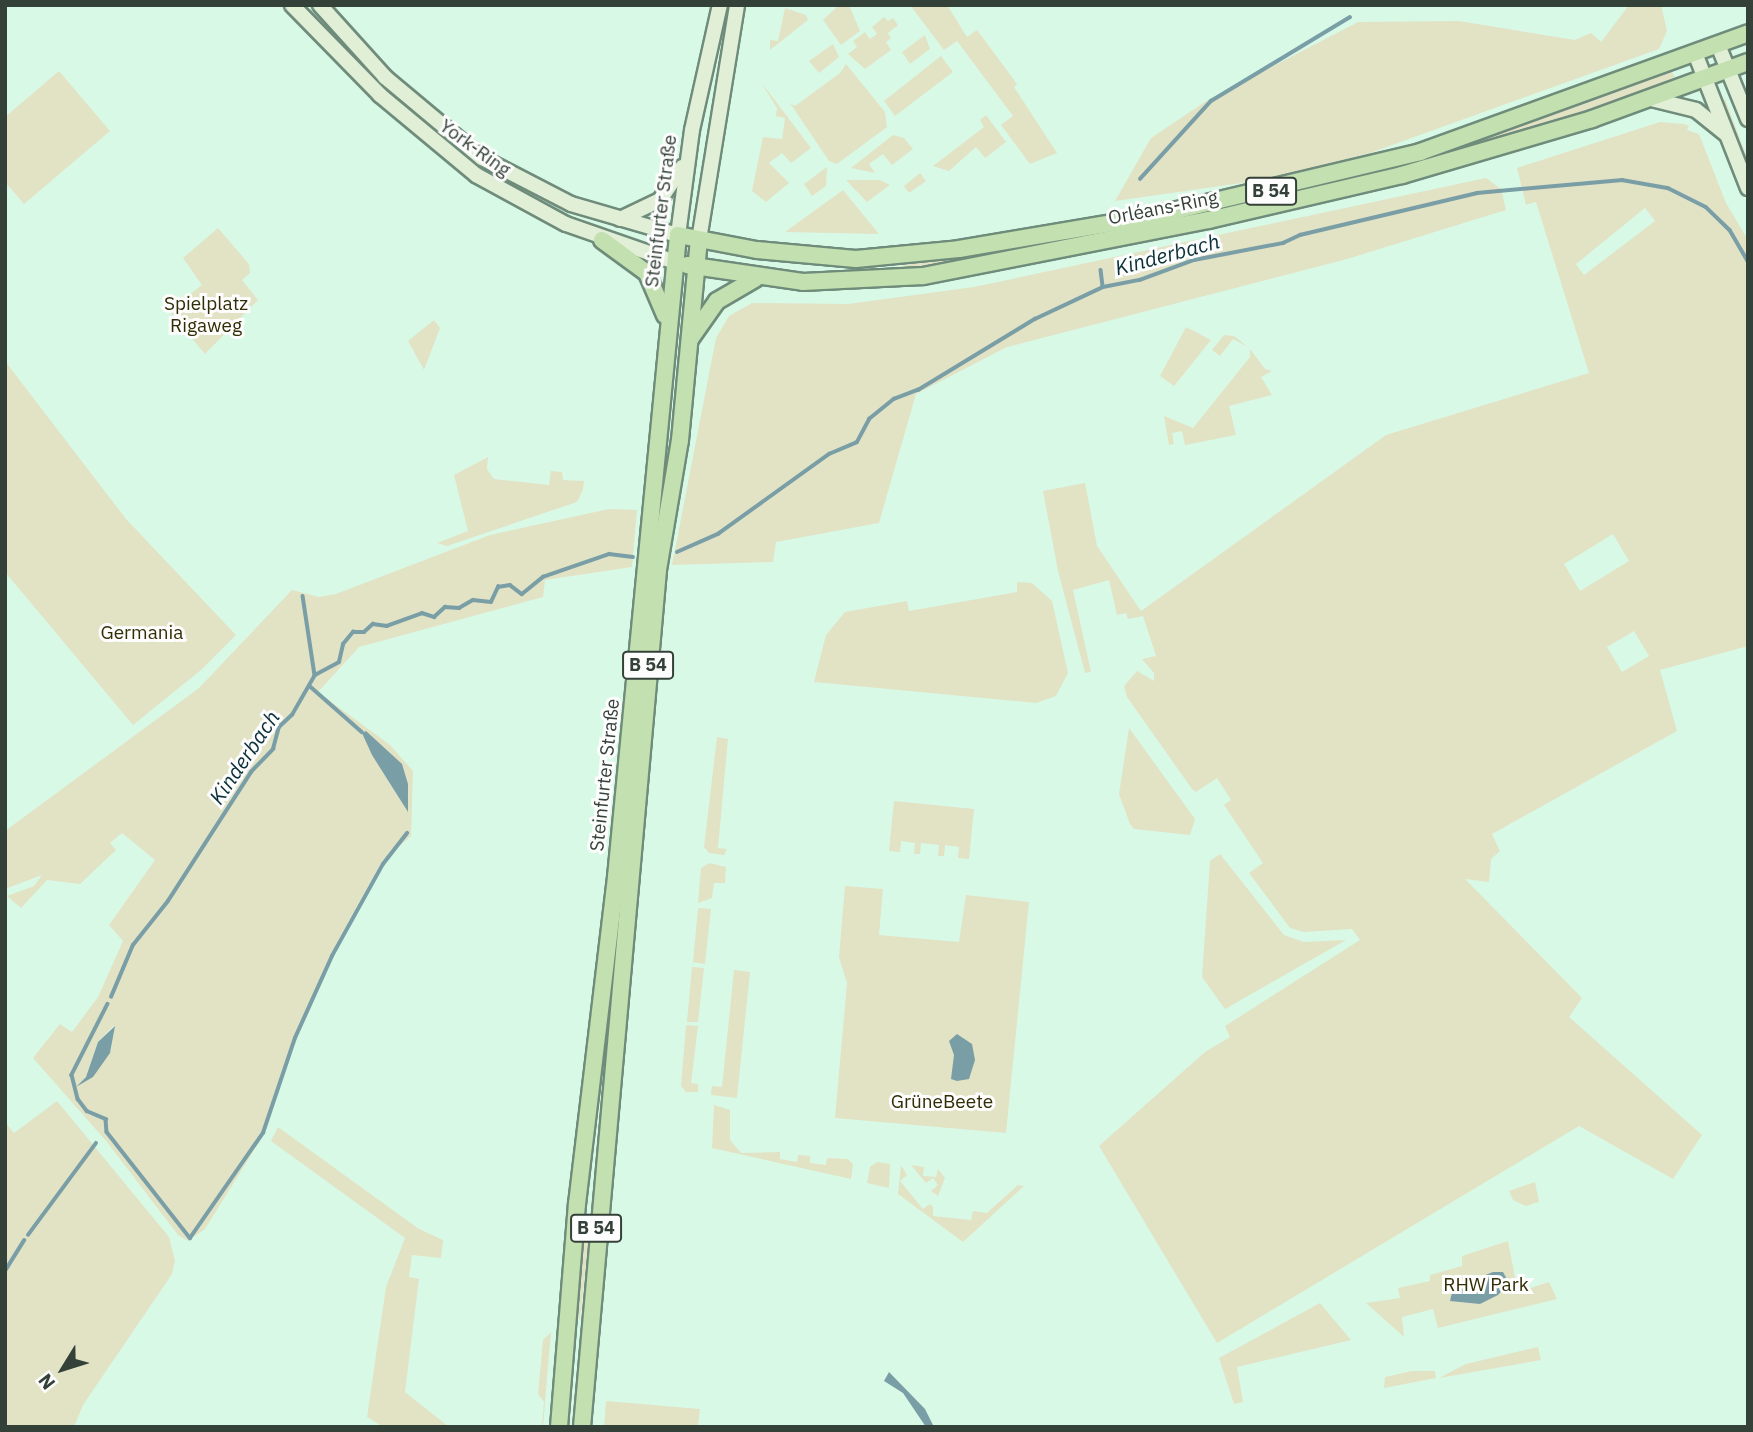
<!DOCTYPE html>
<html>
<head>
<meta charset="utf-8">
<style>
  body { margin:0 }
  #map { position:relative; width:1753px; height:1432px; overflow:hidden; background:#d9f9e7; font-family:"IBM Plex Sans",sans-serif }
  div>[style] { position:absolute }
  .green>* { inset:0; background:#e2e2c5 }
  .water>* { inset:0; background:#799ea6 }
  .stream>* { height:3.5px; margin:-1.75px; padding:0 1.75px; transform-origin:1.75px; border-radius:1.75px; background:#799ea6 }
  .roads { filter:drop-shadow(2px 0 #6f8c7b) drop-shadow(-2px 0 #6f8c7b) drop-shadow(0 2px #6f8c7b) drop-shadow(0 -2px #6f8c7b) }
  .secondary>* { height:14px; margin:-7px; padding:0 7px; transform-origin:7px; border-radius:7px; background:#e1efd7 }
  .primary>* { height:16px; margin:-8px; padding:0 8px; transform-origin:8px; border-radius:8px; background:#c3e0b0 }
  span { translate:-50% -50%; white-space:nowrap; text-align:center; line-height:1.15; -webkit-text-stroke:6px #fdfdfd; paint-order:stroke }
  .shield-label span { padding:2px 5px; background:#fdfdfd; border:2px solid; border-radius:5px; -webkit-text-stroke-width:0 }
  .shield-label { font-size:18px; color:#344139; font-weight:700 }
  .street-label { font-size:19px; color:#344139 }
  .park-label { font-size:19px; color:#302e05 }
  .water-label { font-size:21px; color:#092f37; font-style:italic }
  .frame { position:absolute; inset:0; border:7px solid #344139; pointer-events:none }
  .north { position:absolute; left:28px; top:1334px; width:70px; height:70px; -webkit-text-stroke:5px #fdfdfd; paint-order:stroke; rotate:232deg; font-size:19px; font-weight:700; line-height:28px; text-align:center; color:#344139 }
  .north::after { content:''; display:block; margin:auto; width:24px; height:32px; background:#344139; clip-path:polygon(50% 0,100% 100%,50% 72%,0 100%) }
</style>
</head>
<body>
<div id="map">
  <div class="green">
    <i style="clip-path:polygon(776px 5px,806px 15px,808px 20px,770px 50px,770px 40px,778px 41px,785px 8px)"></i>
    <i style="clip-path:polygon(839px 5px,849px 5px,860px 31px,841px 45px,823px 20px)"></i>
    <i style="clip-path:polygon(910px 5px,947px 5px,967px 37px,977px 30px,1017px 84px,1014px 87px,1057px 153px,1030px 164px,1001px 125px,1013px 116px,957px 41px,944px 50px)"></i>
    <i style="clip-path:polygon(1629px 5px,1661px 5px,1667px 31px,1659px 49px,1370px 153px,1263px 180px,1115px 201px,1151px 138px,1208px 100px,1358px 22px,1459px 21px,1575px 40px,1591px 33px,1601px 42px)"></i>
    <i style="clip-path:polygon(884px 17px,888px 21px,893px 18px,898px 25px,888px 33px,891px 38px,886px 42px,891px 50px,865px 69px,848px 54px,857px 47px,853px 41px,865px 32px,870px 39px,877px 34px,872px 27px)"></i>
    <i style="clip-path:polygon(925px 35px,930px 49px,910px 64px,902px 52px)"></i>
    <i style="clip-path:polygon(833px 44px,839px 57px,819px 73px,809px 61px)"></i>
    <i style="clip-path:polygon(941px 56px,953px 72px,895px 116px,884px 101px)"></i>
    <i style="clip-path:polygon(846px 64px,885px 112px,887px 127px,837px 164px,829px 161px,790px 103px,795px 106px,840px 73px)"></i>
    <i style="clip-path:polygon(1670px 69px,1675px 77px,1590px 112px,1453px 155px,1301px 194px,1300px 191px,1507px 130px)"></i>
    <i style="clip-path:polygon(59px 71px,110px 131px,24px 204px,5px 182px,5px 117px)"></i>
    <i style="clip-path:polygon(761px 82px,811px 148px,791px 163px,782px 153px,769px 163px,789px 183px,766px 202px,752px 191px,763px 137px,782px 139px,785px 118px,776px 116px,777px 108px)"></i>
    <i style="clip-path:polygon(1725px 99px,1748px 160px,1748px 172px,1722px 101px)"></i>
    <i style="clip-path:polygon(986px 115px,1006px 142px,985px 158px,976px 147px,949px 171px,933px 166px,984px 127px,980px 120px)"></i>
    <i style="clip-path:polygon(evenodd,1660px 122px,1684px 124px,1689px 126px,1687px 130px,1699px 134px,1726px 203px,1748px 240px,1748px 646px,1660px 670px,1677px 731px,1492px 834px,1500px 851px,1491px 859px,1489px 882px,1465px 879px,1582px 998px,1569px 1017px,1702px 1135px,1673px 1179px,1579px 1126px,1217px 1343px,1099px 1146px,1205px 1052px,1230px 1037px,1225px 1026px,1360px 940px,1352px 929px,1304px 932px,1290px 928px,1249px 873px,1263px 863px,1224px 805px,1231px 800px,1217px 778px,1196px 792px,1192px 789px,1127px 697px,1124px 686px,1137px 671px,1154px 681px,1154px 673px,1142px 659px,1156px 656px,1143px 616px,1128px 619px,1126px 613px,1117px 615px,1109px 580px,1073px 590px,1091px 672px,1085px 673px,1058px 571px,1043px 491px,1085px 483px,1097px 546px,1141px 611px,1386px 435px,1589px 373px,1536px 202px,1526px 205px,1517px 168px,1660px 122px,1645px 208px,1655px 221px,1584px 275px,1576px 264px,1645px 208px,1660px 122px,1613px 534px,1629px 561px,1580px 591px,1564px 564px,1613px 534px,1660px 122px,1634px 631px,1649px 656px,1622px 672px,1607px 647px,1634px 631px)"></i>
    <i style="clip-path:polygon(893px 135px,904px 138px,913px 149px,892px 165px,883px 154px,869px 164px,875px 173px,851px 168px)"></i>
    <i style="clip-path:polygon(827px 167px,826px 186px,812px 196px,804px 184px)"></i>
    <i style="clip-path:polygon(920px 173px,926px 181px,909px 193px,904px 186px)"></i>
    <i style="clip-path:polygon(1486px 178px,1501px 189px,1506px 210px,1347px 259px,1007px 347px,916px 394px,879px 523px,776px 542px,773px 562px,672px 565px,716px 338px,729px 316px,752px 303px,848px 304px,974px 287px)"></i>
    <i style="clip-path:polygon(846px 180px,880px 180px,890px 185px,867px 202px)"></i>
    <i style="clip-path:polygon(843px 190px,879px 234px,785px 232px)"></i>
    <i style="clip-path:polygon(1291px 193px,1292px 196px,900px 273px,869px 272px)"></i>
    <i style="clip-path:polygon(218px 228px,249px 264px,250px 273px,242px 280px,258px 300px,205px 354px,169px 311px,202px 285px,183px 258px)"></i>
    <i style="clip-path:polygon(434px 320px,440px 328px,424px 370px,408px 341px)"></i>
    <i style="clip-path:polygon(1186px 327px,1211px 340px,1174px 386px,1160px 376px)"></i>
    <i style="clip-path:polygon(1224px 335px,1234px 336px,1248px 347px,1233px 339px,1220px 356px,1212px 350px)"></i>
    <i style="clip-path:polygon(1250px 349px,1265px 369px,1272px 371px,1261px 377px,1272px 395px,1229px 406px,1236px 435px,1185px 445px,1182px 431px,1172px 433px,1174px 444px,1169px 445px,1164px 416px,1193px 428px,1250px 357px)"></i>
    <i style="clip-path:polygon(5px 361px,126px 519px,236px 635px,201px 670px,133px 725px,5px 572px)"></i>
    <i style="clip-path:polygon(488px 457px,487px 469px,494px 479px,549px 485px,551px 471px,562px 472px,563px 480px,584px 481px,583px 490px,577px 502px,447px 546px,437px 543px,468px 531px,454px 475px)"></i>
    <i style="clip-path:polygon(evenodd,609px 509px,637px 510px,632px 567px,545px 580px,543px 597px,359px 647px,318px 692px,390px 745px,413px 771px,411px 836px,382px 861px,328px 959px,293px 1039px,264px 1134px,205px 1229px,188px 1241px,178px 1235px,107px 1142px,33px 1058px,60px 1024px,72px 1032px,98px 997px,123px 941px,109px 925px,155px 860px,122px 833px,110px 843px,116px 850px,80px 884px,47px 880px,21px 908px,7px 896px,34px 886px,42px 875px,5px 889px,5px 831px,199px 688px,292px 590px,319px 597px,336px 594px,490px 535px,609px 509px,408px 784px,407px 811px,394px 789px,408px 784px,609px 509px,114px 1025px,111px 1050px,99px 1066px,76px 1087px,86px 1077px,98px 1042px,114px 1025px)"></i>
    <i style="clip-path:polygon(1017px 582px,1032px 583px,1052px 601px,1068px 673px,1056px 696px,1036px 703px,814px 682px,826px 635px,845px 612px,907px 601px,909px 611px,1017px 592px)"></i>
    <i style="clip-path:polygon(1129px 728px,1195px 819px,1190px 835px,1134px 829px,1130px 824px,1119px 794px)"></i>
    <i style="clip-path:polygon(717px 737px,728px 739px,718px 848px,727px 849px,724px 855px,709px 853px,704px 847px)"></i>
    <i style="clip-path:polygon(894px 801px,974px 809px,969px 859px,958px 858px,959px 847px,945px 845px,944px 856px,938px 856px,939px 845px,921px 843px,920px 854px,914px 854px,915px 843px,901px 841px,900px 852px,889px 851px)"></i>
    <i style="clip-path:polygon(1220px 854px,1284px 935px,1304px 942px,1346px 940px,1225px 1009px,1202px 977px,1210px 861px)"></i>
    <i style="clip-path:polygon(709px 863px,726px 867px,725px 883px,714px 883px,712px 898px,698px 903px,701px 868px)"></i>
    <i style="clip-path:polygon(845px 886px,883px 889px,879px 935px,959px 942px,966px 895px,1029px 902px,1006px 1133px,835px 1118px,847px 983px,839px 957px)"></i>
    <i style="clip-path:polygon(698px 908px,711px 909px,705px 964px,693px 962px)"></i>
    <i style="clip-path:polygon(692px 967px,704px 968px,698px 1022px,687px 1022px)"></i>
    <i style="clip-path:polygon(734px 970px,750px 972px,737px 1098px,711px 1095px,712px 1086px,722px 1087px)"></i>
    <i style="clip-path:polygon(686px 1025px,698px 1026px,691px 1083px,698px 1084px,698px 1092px,686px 1092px,681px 1086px)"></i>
    <i style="clip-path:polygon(57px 1101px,169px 1237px,175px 1261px,172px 1274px,83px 1405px,74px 1427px,5px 1427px,5px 1122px,14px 1133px)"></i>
    <i style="clip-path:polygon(714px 1105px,730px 1110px,730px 1140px,741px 1153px,780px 1152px,780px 1159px,797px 1162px,798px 1155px,810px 1156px,810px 1163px,826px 1165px,827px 1158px,848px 1159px,853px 1164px,851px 1179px,712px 1148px)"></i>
    <i style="clip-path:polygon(278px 1127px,419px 1229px,443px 1240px,441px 1258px,412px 1255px,409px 1277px,419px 1279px,405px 1392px,449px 1427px,383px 1427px,367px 1417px,386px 1287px,405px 1238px,271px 1141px)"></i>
    <i style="clip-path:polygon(877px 1162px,890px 1164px,889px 1188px,867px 1183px,870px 1167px)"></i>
    <i style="clip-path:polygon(901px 1165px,907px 1175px,900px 1181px,923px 1209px,930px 1204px,933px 1207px,933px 1216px,971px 1220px,973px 1211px,987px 1213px,1018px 1185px,1024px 1186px,963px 1242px,898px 1194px)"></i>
    <i style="clip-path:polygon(911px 1165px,924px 1167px,923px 1176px,936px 1177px,938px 1169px,945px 1178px,938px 1196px,931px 1191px,938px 1185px,933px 1178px,926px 1183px)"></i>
    <i style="clip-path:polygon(1535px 1182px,1539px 1202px,1526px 1206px,1513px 1200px,1509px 1191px)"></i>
    <i style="clip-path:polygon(583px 1218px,591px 1219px,580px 1320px,574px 1313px)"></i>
    <i style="clip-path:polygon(1508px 1241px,1518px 1292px,1549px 1282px,1557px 1299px,1438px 1328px,1433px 1309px,1402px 1317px,1404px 1337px,1366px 1303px,1400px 1298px,1398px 1288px,1430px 1281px,1430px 1275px,1462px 1266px,1462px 1256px)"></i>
    <i style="clip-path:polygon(1320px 1303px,1351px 1340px,1237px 1367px,1243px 1402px,1234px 1404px,1219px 1358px)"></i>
    <i style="clip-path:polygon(551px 1332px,543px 1427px,542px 1427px,544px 1402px,538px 1394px,543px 1340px)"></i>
    <i style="clip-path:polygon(1538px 1347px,1541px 1360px,1439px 1378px,1466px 1364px)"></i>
    <i style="clip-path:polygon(1412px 1371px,1435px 1371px,1436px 1378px,1384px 1388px,1385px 1377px)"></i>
    <i style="clip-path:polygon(606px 1401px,700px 1409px,698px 1427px,604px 1427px)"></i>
  </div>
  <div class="water">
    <i style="clip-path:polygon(366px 731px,402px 764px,408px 784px,408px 812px,372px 755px,362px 733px)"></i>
    <i style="clip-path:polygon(115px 1026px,110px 1053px,93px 1077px,76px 1087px,86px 1077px,98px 1042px)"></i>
    <i style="clip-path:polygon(957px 1034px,972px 1044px,975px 1060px,969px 1079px,957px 1081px,951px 1079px,954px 1055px,949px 1041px)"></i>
    <i style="clip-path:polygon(1493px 1272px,1503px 1272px,1509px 1283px,1498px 1295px,1480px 1304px,1450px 1301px,1453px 1288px)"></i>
    <i style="clip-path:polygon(889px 1372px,925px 1409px,934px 1427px,926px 1427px,903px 1393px,884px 1381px)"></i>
  </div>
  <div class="stream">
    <i style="left:1140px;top:179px;width:105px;rotate:-47.7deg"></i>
    <i style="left:1211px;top:101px;width:162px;rotate:-31.1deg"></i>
    <i style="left:1101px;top:270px;width:17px;rotate:83deg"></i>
    <i style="left:677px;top:552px;width:45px;rotate:-23.7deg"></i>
    <i style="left:718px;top:534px;width:137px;rotate:-35.8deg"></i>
    <i style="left:829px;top:454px;width:30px;rotate:-23deg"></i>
    <i style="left:857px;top:442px;width:26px;rotate:-62deg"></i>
    <i style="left:869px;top:419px;width:32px;rotate:-39deg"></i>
    <i style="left:894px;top:399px;width:26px;rotate:-21deg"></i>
    <i style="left:918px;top:390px;width:137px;rotate:-31.3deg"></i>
    <i style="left:1035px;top:319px;width:75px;rotate:-25.2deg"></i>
    <i style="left:1103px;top:287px;width:38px;rotate:-11deg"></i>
    <i style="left:1140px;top:280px;width:58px;rotate:-20.3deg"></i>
    <i style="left:1194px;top:260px;width:91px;rotate:-10.8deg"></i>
    <i style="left:1283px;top:243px;width:19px;rotate:-25deg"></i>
    <i style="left:1300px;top:235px;width:182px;rotate:-13.3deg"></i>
    <i style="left:1477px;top:193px;width:146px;rotate:-5.1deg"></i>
    <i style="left:1622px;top:180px;width:47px;rotate:9.9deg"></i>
    <i style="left:1668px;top:188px;width:42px;rotate:26.6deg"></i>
    <i style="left:1706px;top:207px;width:33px;rotate:44deg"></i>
    <i style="left:1730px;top:230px;width:36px;rotate:60deg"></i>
    <i style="left:303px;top:596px;width:80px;rotate:81.4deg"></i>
    <i style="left:311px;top:687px;width:68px;rotate:41.4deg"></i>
    <i style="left:111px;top:997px;width:56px;rotate:-67.1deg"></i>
    <i style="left:133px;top:945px;width:56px;rotate:-51.5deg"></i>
    <i style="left:168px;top:901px;width:153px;rotate:-57.2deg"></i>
    <i style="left:251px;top:772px;width:32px;rotate:-46deg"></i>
    <i style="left:273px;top:749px;width:23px;rotate:-75deg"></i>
    <i style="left:279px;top:727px;width:18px;rotate:-43deg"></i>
    <i style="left:292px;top:715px;width:46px;rotate:-60.1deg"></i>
    <i style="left:315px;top:675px;width:27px;rotate:-28deg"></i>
    <i style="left:339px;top:662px;width:18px;rotate:-77deg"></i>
    <i style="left:343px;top:644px;width:16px;rotate:-50deg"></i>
    <i style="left:353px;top:632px;width:11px"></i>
    <i style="left:364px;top:632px;width:12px;rotate:-42deg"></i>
    <i style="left:373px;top:624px;width:14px;rotate:8deg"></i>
    <i style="left:387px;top:626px;width:37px;rotate:-20deg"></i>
    <i style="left:422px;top:613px;width:13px;rotate:18deg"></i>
    <i style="left:434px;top:617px;width:15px;rotate:-42deg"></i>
    <i style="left:445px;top:607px;width:14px;rotate:4deg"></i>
    <i style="left:459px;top:608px;width:16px;rotate:-30deg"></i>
    <i style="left:473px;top:600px;width:18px;rotate:6deg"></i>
    <i style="left:491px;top:602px;width:17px;rotate:-65deg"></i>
    <i style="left:498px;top:587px;width:12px;rotate:-9deg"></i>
    <i style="left:510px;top:585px;width:15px;rotate:37deg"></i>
    <i style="left:522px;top:594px;width:27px;rotate:-39deg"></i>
    <i style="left:543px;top:577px;width:70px;rotate:-19.2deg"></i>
    <i style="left:609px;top:554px;width:24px;rotate:7deg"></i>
    <i style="left:108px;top:1004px;width:80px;rotate:116.9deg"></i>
    <i style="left:72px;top:1075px;width:25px;rotate:76deg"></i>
    <i style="left:78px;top:1099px;width:15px;rotate:53deg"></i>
    <i style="left:87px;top:1111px;width:21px;rotate:23deg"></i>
    <i style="left:106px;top:1119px;width:13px;rotate:86deg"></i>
    <i style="left:107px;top:1132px;width:135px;rotate:51.9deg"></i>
    <i style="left:190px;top:1238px;width:128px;rotate:-55.2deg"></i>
    <i style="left:263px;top:1133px;width:100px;rotate:-71.4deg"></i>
    <i style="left:295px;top:1038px;width:90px;rotate:-65.7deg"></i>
    <i style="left:332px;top:956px;width:105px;rotate:-61deg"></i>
    <i style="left:383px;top:864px;width:39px;rotate:-52deg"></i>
    <i style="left:28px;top:1235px;width:114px;rotate:-53.5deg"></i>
    <i style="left:5px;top:1271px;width:36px;rotate:-58deg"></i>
  </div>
  <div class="roads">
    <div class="secondary">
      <i style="left:292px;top:5px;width:126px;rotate:45.6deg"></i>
      <i style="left:380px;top:95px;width:125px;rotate:39.8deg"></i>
      <i style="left:476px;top:175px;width:102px;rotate:28.6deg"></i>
      <i style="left:566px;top:224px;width:115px;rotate:19.2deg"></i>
      <i style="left:320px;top:5px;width:97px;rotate:47.9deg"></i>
      <i style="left:385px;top:77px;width:126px;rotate:39.9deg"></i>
      <i style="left:482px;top:158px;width:100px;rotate:27.3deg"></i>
      <i style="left:571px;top:204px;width:111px;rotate:16.2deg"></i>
      <i style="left:678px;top:235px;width:106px;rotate:-82.4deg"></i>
      <i style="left:692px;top:130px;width:128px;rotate:-77.4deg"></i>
      <i style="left:1718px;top:45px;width:80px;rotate:67.9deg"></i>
      <i style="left:1695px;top:53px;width:145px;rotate:68.6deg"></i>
      <i style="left:1651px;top:99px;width:46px;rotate:13.7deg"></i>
      <i style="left:1696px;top:110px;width:38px;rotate:39deg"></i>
      <i style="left:620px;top:219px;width:44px;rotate:-25.4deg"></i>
      <i style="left:660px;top:200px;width:40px;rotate:-56deg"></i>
      <i style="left:699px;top:240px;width:238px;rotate:-80.8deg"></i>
    </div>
    <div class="primary">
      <i style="left:602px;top:240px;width:56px;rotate:36.3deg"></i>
      <i style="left:647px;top:273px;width:46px;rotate:66.8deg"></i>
      <i style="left:687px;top:265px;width:117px;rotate:8.3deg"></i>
      <i style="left:803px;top:282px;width:120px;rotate:-2.9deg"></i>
      <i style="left:923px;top:276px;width:291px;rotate:-11.1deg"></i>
      <i style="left:1209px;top:220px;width:198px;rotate:-13.1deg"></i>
      <i style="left:1402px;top:175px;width:198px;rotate:-16.4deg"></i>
      <i style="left:1592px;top:119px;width:166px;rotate:-20.1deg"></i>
      <i style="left:691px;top:338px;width:45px;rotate:-54.9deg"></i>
      <i style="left:717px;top:301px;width:44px;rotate:-30.1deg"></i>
      <i style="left:559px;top:1427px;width:224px;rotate:-85.4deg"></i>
      <i style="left:577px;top:1204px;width:329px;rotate:-83.2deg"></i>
      <i style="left:616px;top:877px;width:645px;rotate:-84.48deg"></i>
      <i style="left:678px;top:235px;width:80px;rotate:10.8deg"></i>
      <i style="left:757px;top:250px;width:99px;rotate:5.2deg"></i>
      <i style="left:856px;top:259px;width:103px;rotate:-5.5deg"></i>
      <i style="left:959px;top:249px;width:192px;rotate:-9.6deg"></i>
      <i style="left:1148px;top:217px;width:280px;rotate:-13.4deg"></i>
      <i style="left:1420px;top:152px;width:349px;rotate:-19.9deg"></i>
      <i style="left:582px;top:1427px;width:860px;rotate:-84.93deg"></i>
      <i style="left:658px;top:570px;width:132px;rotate:-80.4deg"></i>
      <i style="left:680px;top:440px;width:201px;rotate:-84.6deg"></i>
    </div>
  </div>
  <div class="shield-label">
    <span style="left:1271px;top:191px">B 54</span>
    <span style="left:648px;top:665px">B 54</span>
    <span style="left:596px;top:1228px">B 54</span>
  </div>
  <div class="street-label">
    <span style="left:475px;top:148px;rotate:36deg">York-Ring</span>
    <span style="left:1163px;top:208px;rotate:-11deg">Orléans-Ring</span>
    <span style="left:661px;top:211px;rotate:-83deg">Steinfurter Straße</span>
    <span style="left:605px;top:775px;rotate:-84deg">Steinfurter Straße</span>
  </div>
  <div class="park-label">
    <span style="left:206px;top:315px">Spielplatz<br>Rigaweg</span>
    <span style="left:142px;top:633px">Germania</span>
    <span style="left:942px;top:1102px">GrüneBeete</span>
    <span style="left:1486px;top:1285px">RHW Park</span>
  </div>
  <div class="water-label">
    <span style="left:1167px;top:254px;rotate:-15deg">Kinderbach</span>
    <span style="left:244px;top:757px;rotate:-56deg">Kinderbach</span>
  </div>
  <div class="frame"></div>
  <div class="north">N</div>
</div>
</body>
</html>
